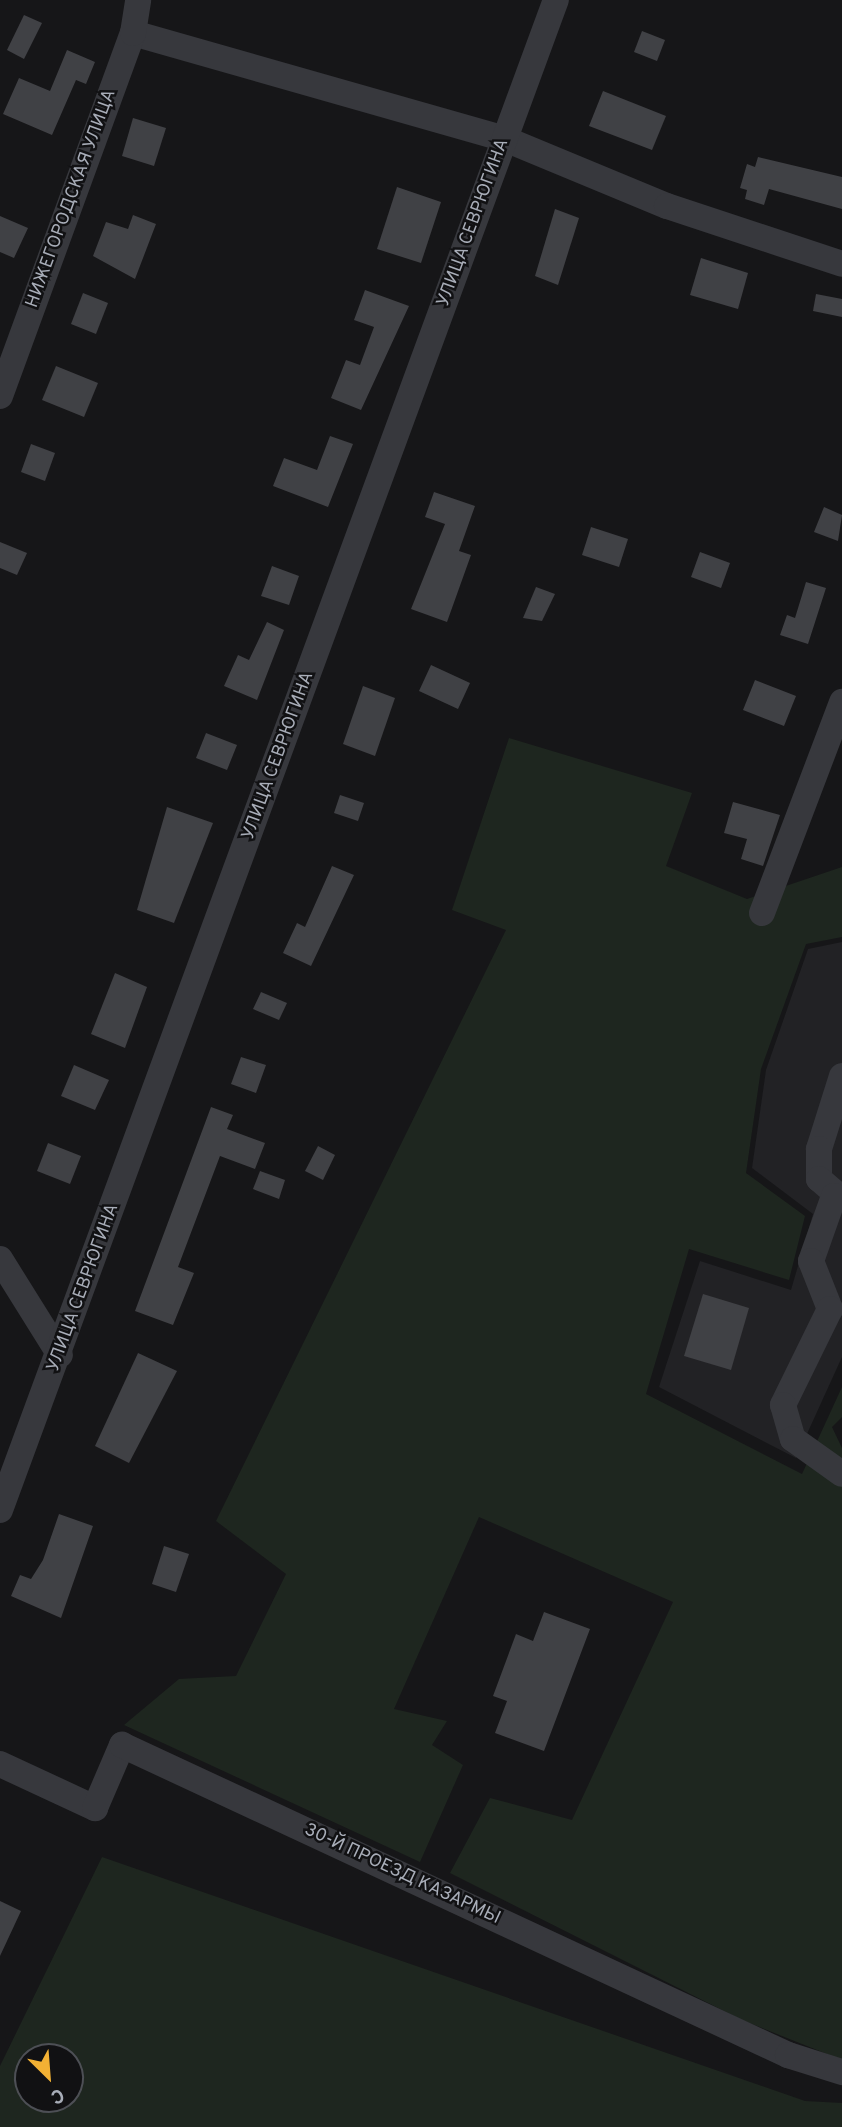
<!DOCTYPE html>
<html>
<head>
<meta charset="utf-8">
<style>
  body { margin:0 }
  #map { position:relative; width:842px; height:2127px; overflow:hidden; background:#161618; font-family:Overpass,sans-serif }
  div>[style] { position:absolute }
  .built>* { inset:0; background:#222225 }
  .green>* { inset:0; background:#1e261f }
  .building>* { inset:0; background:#404145 }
  .minor>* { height:26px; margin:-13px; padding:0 13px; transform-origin:13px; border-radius:13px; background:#37383d }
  span { translate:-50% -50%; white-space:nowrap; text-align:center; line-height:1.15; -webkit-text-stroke:5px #111113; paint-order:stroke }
  .street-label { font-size:18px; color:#a8adb8 }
  .north { position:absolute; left:14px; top:2043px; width:70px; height:70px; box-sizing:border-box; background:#111113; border:2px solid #4d4f55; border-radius:50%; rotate:155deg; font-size:19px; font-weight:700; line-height:28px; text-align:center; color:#a8adb8 }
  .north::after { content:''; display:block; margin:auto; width:24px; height:32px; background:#f2b134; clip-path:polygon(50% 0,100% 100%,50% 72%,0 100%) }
</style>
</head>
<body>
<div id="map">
  <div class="built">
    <i style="clip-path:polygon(842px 942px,842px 1357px,796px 1458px,659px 1387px,700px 1261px,791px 1290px,813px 1214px,752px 1168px,766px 1070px,808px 949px)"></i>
  </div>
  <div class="green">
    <i style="clip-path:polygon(509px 738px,692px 793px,666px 866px,747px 899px,842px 867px,842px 937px,806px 944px,761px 1069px,746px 1173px,805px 1216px,789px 1280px,689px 1249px,646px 1394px,802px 1474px,842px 1387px,842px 1417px,832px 1427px,842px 1448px,842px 2060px,742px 2020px,450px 1873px,490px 1798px,572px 1820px,673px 1602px,479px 1517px,394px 1709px,447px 1721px,432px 1745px,463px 1765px,420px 1862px,124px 1725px,179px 1679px,236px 1676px,286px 1574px,216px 1521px,506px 930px,452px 910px)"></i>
    <i style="clip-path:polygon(evenodd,102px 1857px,805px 2101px,842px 2103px,842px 2127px,0 2127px,0 2066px,102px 1857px,70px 2057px,70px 2099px,28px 2099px,28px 2057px,70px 2057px)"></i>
  </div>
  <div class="building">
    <i style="clip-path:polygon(24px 15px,42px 23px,24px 59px,7px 50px)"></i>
    <i style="clip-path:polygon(642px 31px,665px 40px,657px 61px,634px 52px)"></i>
    <i style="clip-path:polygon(67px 50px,95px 62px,86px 84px,76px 80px,52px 135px,3px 114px,19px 78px,50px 91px)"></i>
    <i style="clip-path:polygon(603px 91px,666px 116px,652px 150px,589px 126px)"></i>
    <i style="clip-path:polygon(133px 118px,166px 128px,154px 166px,122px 156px)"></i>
    <i style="clip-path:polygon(758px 157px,842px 177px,842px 209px,769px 189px,764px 205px,745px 199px,747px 190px,740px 188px,747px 164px,755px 167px)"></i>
    <i style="clip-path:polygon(397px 187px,441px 202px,421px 263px,377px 249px)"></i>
    <i style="clip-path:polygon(555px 209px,579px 218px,558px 285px,535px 276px)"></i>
    <i style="clip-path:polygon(133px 215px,156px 224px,135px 279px,93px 256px,106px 222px,128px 229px)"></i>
    <i style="clip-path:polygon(0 216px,28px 228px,14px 258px,0 252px)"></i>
    <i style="clip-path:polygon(701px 258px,748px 273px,738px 309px,690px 295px)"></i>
    <i style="clip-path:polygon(365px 290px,409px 306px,361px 410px,331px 398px,346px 360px,360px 365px,374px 327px,354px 320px)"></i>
    <i style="clip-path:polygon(83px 293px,108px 303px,96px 334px,71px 324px)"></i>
    <i style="clip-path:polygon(816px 294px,842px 299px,842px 317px,813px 311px)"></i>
    <i style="clip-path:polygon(56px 366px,98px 383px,84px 417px,42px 400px)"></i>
    <i style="clip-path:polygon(330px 436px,353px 444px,328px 507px,273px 486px,284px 458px,317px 470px)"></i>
    <i style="clip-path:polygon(31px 444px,55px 453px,45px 481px,21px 472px)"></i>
    <i style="clip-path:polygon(434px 492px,475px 506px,459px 551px,471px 555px,447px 622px,411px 609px,445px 524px,425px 517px)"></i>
    <i style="clip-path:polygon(824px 507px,842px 515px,838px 541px,814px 532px)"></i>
    <i style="clip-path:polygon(591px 527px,628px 539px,619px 567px,582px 555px)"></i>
    <i style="clip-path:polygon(0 542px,27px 553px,17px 575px,0 568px)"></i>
    <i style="clip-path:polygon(700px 552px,730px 563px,721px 588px,691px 577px)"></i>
    <i style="clip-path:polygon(272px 566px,299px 576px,289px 605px,261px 596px)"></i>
    <i style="clip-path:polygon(806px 582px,826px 588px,808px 644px,780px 635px,787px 615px,795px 618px)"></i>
    <i style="clip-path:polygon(536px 587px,555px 594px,542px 621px,523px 618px)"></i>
    <i style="clip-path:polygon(267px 622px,284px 630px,257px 700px,224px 686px,238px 655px,249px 660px)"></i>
    <i style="clip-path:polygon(431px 665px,470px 683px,458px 709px,419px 691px)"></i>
    <i style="clip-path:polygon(755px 680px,796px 696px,784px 726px,743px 710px)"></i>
    <i style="clip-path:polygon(363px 686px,395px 698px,375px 756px,343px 744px)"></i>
    <i style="clip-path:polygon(206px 733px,237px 745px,227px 770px,196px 758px)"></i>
    <i style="clip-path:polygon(340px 795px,364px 803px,358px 821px,334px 813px)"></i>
    <i style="clip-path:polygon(733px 802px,780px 815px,763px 866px,741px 859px,747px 839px,724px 833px)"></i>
    <i style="clip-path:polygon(167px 807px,213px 823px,174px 923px,137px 910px)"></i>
    <i style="clip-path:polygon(332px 866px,354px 875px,311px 966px,283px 953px,297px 923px,305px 927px)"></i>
    <i style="clip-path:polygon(115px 973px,147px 987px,125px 1048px,91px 1034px)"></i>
    <i style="clip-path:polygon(261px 992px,287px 1003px,279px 1020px,253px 1009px)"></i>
    <i style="clip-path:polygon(241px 1057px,266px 1065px,256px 1093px,231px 1084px)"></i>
    <i style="clip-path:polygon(74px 1065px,109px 1080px,95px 1110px,61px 1096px)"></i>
    <i style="clip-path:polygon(211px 1107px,233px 1115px,227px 1129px,265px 1143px,255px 1169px,220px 1156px,178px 1267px,194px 1273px,173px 1325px,135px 1311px)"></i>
    <i style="clip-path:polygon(48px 1143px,81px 1156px,70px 1184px,37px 1171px)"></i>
    <i style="clip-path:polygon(318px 1146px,335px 1155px,323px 1180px,305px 1171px)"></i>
    <i style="clip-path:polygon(260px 1171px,285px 1180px,279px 1199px,253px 1189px)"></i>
    <i style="clip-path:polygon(703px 1294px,749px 1308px,731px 1370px,684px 1356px)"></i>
    <i style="clip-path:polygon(138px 1353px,177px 1371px,129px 1463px,95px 1446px)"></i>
    <i style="clip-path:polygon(59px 1514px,93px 1526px,61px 1618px,11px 1596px,20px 1575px,31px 1579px,43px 1560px)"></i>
    <i style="clip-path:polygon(164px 1546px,189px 1554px,176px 1592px,152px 1584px)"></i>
    <i style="clip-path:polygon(544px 1612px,590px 1629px,544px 1751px,495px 1733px,507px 1701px,493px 1696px,516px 1634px,533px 1641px)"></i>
    <i style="clip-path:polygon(0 1901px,21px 1911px,0 1956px)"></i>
  </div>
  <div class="minor">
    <i style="left:133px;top:33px;width:387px;rotate:15.9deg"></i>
    <i style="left:505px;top:139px;width:175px;rotate:22.5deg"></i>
    <i style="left:667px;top:206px;width:184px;rotate:18.3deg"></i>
    <i style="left:0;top:396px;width:387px;rotate:-69.9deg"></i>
    <i style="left:133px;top:33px;width:33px;rotate:-81deg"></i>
    <i style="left:762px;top:913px;width:226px;rotate:-69.2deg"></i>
    <i style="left:842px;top:1076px;width:77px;rotate:107.5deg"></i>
    <i style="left:819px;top:1149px;width:30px;rotate:90deg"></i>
    <i style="left:819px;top:1179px;width:30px;rotate:41deg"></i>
    <i style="left:834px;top:1196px;width:69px;rotate:109.5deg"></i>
    <i style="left:811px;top:1261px;width:52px;rotate:68.4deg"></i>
    <i style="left:830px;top:1309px;width:107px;rotate:116.1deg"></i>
    <i style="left:783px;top:1405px;width:35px;rotate:74deg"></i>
    <i style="left:793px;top:1439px;width:60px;rotate:35.5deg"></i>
    <i style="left:0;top:1259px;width:113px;rotate:58deg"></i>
    <i style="left:0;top:1510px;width:1609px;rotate:-69.79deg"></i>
    <i style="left:0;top:1764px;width:105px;rotate:24.9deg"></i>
    <i style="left:95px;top:1808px;width:69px;rotate:-66.8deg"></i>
    <i style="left:122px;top:1745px;width:735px;rotate:24.96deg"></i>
    <i style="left:788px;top:2055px;width:57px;rotate:17.5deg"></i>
  </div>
  <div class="street-label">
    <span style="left:72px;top:199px;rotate:-70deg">НИЖЕГОРОДСКАЯ УЛИЦА</span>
    <span style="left:474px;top:223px;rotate:-70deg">УЛИЦА СЕВРЮГИНА</span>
    <span style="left:279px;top:756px;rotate:-70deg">УЛИЦА СЕВРЮГИНА</span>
    <span style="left:84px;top:1288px;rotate:-70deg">УЛИЦА СЕВРЮГИНА</span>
    <span style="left:402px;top:1875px;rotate:25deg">30-Й ПРОЕЗД КАЗАРМЫ</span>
  </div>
  <div class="north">С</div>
</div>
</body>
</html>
